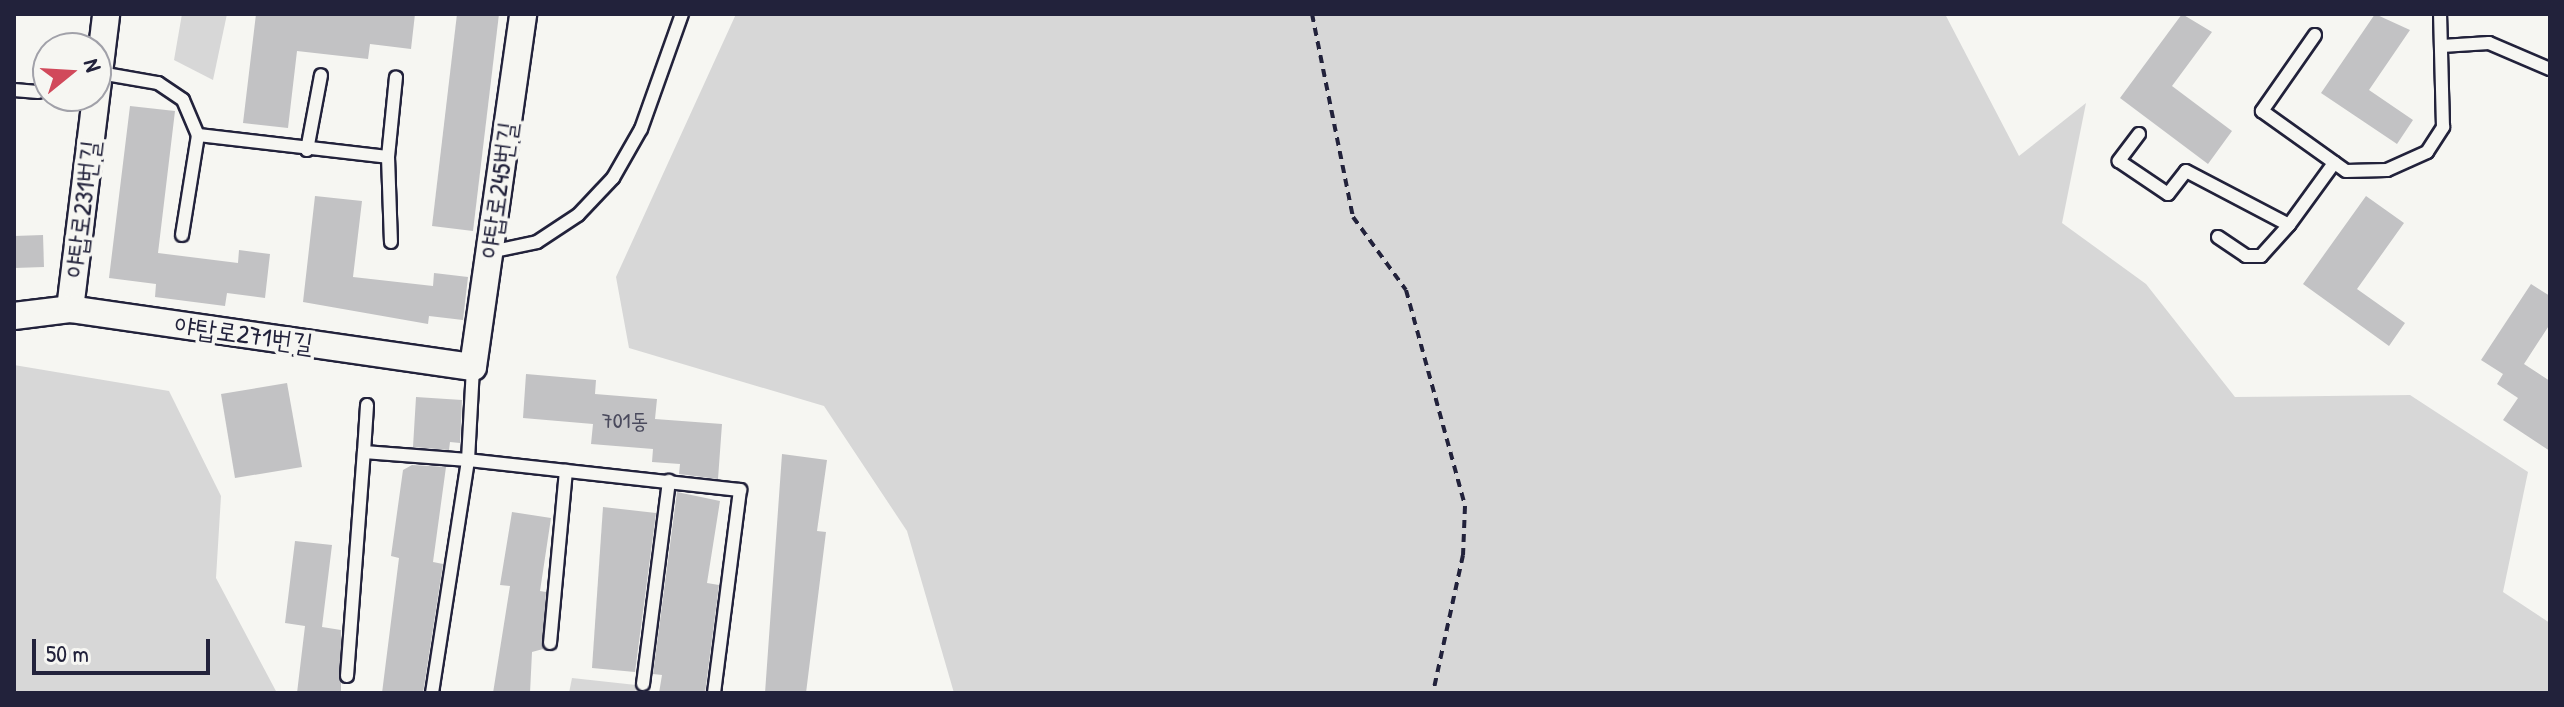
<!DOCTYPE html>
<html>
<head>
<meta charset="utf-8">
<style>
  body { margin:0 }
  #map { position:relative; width:2564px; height:707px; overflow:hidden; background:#f6f6f2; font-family:"Patrick Hand","Poor Story",sans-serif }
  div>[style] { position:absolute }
  .green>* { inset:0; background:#d7d7d7 }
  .building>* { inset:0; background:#c2c2c4 }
  .path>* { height:4px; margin-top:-2px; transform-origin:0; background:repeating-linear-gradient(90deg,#22223b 0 8px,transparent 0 14px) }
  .roads { filter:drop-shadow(2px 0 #22223b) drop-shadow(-2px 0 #22223b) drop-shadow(0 2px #22223b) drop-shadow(0 -2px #22223b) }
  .lane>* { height:12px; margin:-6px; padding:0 6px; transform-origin:6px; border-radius:6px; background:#f6f6f2 }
  .street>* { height:26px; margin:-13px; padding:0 13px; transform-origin:13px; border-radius:13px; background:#f6f6f2 }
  span { translate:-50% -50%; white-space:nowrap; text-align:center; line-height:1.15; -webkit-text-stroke:7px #f6f6f2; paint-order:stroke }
  .number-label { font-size:22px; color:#4a4a5d }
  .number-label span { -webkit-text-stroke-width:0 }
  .street-label { font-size:26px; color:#22223b }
  .frame { position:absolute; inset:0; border:16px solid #22223b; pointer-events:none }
  .north { position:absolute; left:32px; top:32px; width:80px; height:80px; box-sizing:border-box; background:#f6f6f2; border:2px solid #a1a1a9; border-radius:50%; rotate:72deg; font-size:22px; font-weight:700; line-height:32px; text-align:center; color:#22223b }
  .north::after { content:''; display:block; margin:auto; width:28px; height:36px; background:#d1495b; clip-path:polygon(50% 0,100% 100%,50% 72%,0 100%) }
  .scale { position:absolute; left:32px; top:639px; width:178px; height:36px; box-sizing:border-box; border:4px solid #22223b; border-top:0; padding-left:10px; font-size:24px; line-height:28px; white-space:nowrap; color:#22223b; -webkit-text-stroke:6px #f6f6f2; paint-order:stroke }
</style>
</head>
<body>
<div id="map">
  <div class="green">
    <i style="clip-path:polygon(182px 14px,227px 14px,213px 80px,174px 60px)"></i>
    <i style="clip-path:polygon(736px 14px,1945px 14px,2019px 156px,2086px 103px,2062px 223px,2146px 284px,2235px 397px,2410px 395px,2528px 472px,2503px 592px,2550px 623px,2550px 693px,954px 693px,907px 531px,824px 406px,629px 348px,616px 277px)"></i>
    <i style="clip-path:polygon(14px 365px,169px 391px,221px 496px,216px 578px,277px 693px,14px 693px)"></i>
    <i style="clip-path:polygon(572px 678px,636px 685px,635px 693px,569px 693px)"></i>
  </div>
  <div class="building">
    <i style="clip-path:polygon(256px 14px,415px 14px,411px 49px,370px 44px,368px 59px,297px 51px,288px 128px,243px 123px)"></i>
    <i style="clip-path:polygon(457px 14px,499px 14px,473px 231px,432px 226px)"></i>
    <i style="clip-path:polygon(2182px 14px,2212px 32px,2172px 86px,2232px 131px,2208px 164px,2120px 98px)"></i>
    <i style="clip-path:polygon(2375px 14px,2410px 30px,2369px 90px,2413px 120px,2397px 144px,2321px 93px)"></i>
    <i style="clip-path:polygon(130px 106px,175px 111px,158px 253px,238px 263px,239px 250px,270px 254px,265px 298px,227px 293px,225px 306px,155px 297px,156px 284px,109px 278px)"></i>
    <i style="clip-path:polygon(315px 196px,362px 201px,353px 277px,433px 286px,434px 273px,468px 277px,463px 320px,429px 316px,428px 324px,303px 302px)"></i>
    <i style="clip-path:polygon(2366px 196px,2404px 223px,2357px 289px,2405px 323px,2389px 346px,2303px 284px)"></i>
    <i style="clip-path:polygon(43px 235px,44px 267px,14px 268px,14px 236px)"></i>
    <i style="clip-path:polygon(2531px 284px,2550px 296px,2550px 324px,2524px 364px,2550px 381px,2550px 451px,2503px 420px,2518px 398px,2497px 384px,2503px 374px,2481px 360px)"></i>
    <i style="clip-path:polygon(526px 374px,596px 380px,595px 394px,657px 399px,655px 419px,722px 424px,718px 479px,679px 474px,680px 464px,652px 462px,653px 449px,591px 444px,593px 424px,523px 418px)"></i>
    <i style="clip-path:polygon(287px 383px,302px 467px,235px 478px,221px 394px)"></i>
    <i style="clip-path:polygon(416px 397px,462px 400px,460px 443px,450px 442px,449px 450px,413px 447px)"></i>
    <i style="clip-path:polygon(782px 454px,827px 460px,817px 531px,826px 532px,806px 693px,765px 693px)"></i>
    <i style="clip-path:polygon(412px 465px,446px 467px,433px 562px,443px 564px,423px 693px,382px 693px,399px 558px,391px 556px,403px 470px)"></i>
    <i style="clip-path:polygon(677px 492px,720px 501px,707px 583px,719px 585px,705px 693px,659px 693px,662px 675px,653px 674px)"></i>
    <i style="clip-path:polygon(603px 507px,656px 513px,635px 672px,592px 668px)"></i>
    <i style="clip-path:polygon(512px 512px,551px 518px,540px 591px,546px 592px,543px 649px,532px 652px,530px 693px,493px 693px,510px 586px,500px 585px)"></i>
    <i style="clip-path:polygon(295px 541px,332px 545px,322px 627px,341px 630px,341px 693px,297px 693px,305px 626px,285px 623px)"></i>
  </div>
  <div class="path">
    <i style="left:1312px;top:14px;width:207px;rotate:78.6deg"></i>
    <i style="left:1353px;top:217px;width:90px;rotate:54deg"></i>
    <i style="left:1406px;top:290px;width:224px;rotate:74.7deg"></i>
    <i style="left:1465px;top:506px;width:49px;rotate:92.3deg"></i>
    <i style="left:1463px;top:555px;width:141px;rotate:102.3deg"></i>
  </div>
  <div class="roads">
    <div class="lane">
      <i style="left:2315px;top:35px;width:93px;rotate:124.9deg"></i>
      <i style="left:2262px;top:111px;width:103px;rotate:35.5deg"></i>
      <i style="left:2346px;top:171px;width:41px;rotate:-1.4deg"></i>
      <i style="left:2387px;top:170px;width:44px;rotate:-24.2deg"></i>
      <i style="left:2427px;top:152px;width:30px;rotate:-57deg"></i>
      <i style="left:2443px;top:127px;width:113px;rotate:-91.5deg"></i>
      <i style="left:2442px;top:46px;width:47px;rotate:-3.7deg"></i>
      <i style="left:2489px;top:43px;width:66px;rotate:23.1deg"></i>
      <i style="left:100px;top:73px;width:59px;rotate:9.8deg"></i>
      <i style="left:158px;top:83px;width:30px;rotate:34deg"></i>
      <i style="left:183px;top:100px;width:38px;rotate:67deg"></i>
      <i style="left:198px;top:135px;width:191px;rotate:6.6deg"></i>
      <i style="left:388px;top:157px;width:80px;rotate:-84.3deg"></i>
      <i style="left:14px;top:90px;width:24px;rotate:5deg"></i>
      <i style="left:2139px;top:134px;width:34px;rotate:127deg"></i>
      <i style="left:2119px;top:161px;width:59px;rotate:34deg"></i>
      <i style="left:2168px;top:194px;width:29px;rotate:-52deg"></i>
      <i style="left:2186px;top:171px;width:116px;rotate:27.7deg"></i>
      <i style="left:2289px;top:225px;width:77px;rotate:-54deg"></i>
      <i style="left:307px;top:150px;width:76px;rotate:-79.4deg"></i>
      <i style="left:388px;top:157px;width:85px;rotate:88deg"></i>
      <i style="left:182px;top:235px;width:101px;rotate:-80.9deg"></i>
      <i style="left:2218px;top:237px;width:34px;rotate:34deg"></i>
      <i style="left:2246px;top:256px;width:15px"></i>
      <i style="left:2261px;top:256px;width:42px;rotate:-47.9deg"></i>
      <i style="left:490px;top:252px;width:48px;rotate:-12deg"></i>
      <i style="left:537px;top:242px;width:49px;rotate:-33.4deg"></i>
      <i style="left:578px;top:215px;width:51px;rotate:-46.6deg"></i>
      <i style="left:613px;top:178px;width:56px;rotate:-60.3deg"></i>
      <i style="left:641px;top:129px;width:122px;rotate:-70.4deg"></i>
      <i style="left:364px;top:452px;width:47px;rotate:-86.3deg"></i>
      <i style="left:550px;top:643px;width:173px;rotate:-84.7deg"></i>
      <i style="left:347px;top:676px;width:225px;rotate:-85.7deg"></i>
      <i style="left:364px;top:452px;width:104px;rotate:4.4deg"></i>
      <i style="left:468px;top:460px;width:93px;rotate:-86.9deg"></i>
      <i style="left:643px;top:684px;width:205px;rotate:-82.7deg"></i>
      <i style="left:432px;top:693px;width:236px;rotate:-81.2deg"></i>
      <i style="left:468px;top:460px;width:274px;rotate:6.3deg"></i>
      <i style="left:740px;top:490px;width:205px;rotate:97.3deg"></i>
    </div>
    <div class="street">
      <i style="left:70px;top:309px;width:297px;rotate:-83deg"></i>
      <i style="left:14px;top:316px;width:56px;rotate:-7.1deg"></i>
      <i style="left:70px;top:309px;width:407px;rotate:8.2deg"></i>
      <i style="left:473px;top:367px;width:357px;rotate:-81.9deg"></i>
    </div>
  </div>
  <div class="number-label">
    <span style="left:625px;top:421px">701동</span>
  </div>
  <div class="street-label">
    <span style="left:498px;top:190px;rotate:-82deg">야탑로245번길</span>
    <span style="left:82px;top:209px;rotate:-83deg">야탑로231번길</span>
    <span style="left:244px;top:334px;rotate:8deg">야탑로271번길</span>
  </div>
  <div class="frame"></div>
  <div class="north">N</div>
  <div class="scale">50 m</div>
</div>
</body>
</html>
